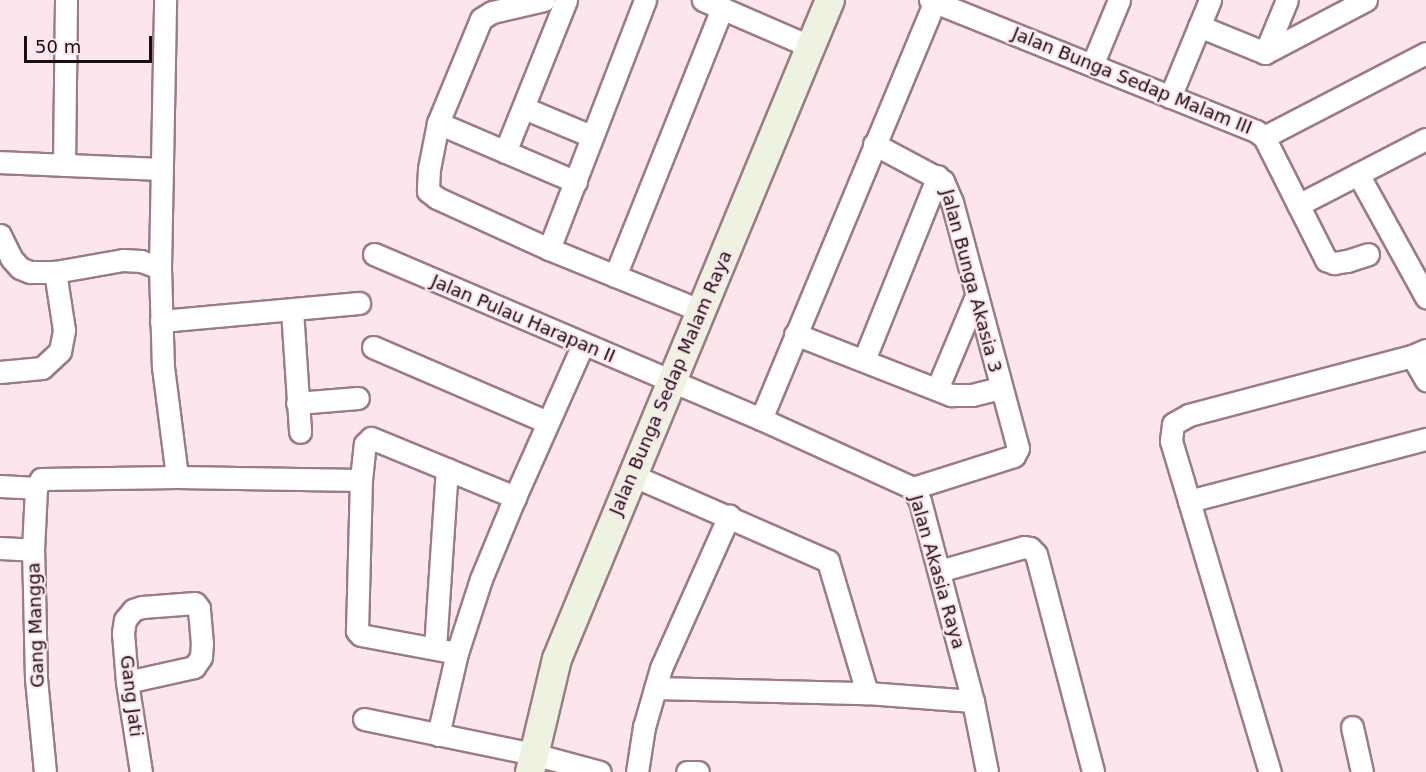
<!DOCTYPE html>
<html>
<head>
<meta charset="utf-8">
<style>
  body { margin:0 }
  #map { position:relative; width:1426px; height:772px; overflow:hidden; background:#fce6ec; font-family:"DejaVu Sans",sans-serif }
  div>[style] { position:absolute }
  .roads { filter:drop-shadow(2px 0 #9b7c84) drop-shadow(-2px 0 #9b7c84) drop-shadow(0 2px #9b7c84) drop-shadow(0 -2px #9b7c84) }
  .street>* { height:21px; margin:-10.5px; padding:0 10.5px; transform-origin:10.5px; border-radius:10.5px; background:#fff }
  .secondary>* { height:28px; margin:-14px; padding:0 14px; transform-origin:14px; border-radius:14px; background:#edf3e0 }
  span { translate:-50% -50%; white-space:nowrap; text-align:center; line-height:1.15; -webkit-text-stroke:4.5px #fce6ec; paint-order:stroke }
  .street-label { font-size:18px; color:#190e11 }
  .scale { position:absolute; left:24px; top:36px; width:128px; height:27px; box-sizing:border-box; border:3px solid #190e11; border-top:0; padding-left:8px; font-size:18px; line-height:21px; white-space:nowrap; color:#190e11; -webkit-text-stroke:4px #fce6ec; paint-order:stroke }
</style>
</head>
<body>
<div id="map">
  <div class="roads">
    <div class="street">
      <i style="left:544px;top:0;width:53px;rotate:167deg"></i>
      <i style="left:492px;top:12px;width:13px;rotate:148deg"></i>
      <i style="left:481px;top:19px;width:113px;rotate:112.5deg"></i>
      <i style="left:438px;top:123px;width:47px;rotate:101.1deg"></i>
      <i style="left:429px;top:169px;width:22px;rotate:93deg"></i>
      <i style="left:428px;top:191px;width:11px;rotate:38deg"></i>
      <i style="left:437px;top:198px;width:123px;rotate:24.5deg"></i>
      <i style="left:549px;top:249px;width:165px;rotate:22.1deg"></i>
      <i style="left:703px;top:0;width:118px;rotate:23.5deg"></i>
      <i style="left:930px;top:0;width:351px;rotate:21.9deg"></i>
      <i style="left:1256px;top:131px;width:10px;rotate:37deg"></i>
      <i style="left:1264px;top:137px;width:138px;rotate:63.2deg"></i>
      <i style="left:1326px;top:260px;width:9px;rotate:21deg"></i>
      <i style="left:1334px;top:263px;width:13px;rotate:-9deg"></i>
      <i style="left:1347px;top:261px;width:22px;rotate:-18deg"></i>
      <i style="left:1199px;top:26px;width:71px;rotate:22.2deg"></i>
      <i style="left:1265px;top:53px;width:114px;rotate:-27.7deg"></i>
      <i style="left:1265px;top:53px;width:57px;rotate:-67.5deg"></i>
      <i style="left:1093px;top:63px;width:68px;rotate:-67.6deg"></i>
      <i style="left:1170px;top:97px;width:105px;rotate:-67.6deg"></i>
      <i style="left:524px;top:108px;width:73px;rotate:22.7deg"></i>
      <i style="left:438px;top:123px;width:150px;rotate:23.1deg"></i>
      <i style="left:1264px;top:137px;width:182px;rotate:-27.4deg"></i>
      <i style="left:874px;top:144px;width:78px;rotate:28.2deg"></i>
      <i style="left:943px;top:181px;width:23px;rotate:67deg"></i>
      <i style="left:952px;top:202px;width:255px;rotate:75deg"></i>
      <i style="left:1018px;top:448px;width:9px;rotate:117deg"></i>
      <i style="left:1014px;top:456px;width:106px;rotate:162.4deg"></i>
      <i style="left:505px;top:152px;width:164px;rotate:-68.1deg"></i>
      <i style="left:0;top:162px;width:162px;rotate:2.5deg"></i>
      <i style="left:64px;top:165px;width:165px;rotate:-89.3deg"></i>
      <i style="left:1358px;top:174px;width:141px;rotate:61.1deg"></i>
      <i style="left:1298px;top:205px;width:144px;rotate:-27.3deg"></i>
      <i style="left:0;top:235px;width:25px;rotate:64deg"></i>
      <i style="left:11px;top:258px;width:13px;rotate:48deg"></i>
      <i style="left:20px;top:268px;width:11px;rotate:22deg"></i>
      <i style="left:30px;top:272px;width:25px"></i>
      <i style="left:55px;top:272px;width:69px;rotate:-10deg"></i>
      <i style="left:123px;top:260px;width:18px;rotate:3deg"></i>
      <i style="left:141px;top:261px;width:20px;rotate:20deg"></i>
      <i style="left:160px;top:268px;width:99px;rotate:88.3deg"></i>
      <i style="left:163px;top:367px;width:111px;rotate:82.7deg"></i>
      <i style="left:549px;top:249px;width:267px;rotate:-68.9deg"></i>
      <i style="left:374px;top:254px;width:421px;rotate:23.1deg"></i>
      <i style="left:761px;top:419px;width:167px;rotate:24.4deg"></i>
      <i style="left:913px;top:488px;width:15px;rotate:62deg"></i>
      <i style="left:920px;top:501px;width:207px;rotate:75.2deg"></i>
      <i style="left:973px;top:701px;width:72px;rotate:78.8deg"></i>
      <i style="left:160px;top:268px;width:268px;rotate:-88.9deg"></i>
      <i style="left:615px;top:276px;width:289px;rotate:-68.2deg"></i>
      <i style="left:292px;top:310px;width:122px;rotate:86.2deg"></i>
      <i style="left:161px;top:321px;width:199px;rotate:-5.2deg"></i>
      <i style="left:795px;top:334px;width:168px;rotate:21.4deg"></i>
      <i style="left:951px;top:395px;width:21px"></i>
      <i style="left:972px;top:395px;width:30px;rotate:-14deg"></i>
      <i style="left:373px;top:347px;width:189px;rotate:23.3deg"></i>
      <i style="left:1426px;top:350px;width:15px;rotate:157deg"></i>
      <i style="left:1412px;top:356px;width:231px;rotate:165.2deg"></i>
      <i style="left:1189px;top:415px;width:18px;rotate:151deg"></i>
      <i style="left:1173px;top:424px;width:17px;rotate:97deg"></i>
      <i style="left:1171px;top:441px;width:63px;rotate:73.3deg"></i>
      <i style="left:1189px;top:501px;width:245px;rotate:-14.7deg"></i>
      <i style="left:1412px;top:356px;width:28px;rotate:60deg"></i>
      <i style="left:864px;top:360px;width:198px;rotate:-68.1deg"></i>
      <i style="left:0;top:372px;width:42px;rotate:-5.4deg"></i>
      <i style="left:42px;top:368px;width:25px;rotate:-43deg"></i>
      <i style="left:60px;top:351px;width:21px;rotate:-79deg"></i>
      <i style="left:64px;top:330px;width:59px;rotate:-98.8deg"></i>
      <i style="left:937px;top:389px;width:101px;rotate:-67.2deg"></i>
      <i style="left:297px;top:403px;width:61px;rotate:-4.7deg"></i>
      <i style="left:761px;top:419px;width:454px;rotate:-67.4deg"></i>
      <i style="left:632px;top:475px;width:214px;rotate:23.7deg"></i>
      <i style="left:828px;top:561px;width:138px;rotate:73.5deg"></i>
      <i style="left:0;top:486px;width:36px;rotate:3deg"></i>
      <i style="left:1189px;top:501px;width:283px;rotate:73.4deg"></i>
      <i style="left:0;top:548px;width:33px;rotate:3deg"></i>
      <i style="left:939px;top:571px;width:88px;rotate:-15.8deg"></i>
      <i style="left:1024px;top:547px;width:6px;rotate:9deg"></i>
      <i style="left:1030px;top:548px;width:8px;rotate:45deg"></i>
      <i style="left:1036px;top:554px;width:225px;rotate:75.3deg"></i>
      <i style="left:435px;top:648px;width:179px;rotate:-86.2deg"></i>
      <i style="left:457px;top:653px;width:98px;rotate:-169.4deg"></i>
      <i style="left:361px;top:635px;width:6px;rotate:-135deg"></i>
      <i style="left:357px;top:631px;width:151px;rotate:-88.5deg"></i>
      <i style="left:361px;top:480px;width:36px;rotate:-84deg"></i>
      <i style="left:365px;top:444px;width:8px;rotate:-45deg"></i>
      <i style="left:371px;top:438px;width:156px;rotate:22.3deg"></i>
      <i style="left:127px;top:682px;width:69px;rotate:-12.6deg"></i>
      <i style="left:194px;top:667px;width:12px;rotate:-55deg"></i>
      <i style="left:201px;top:657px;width:13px;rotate:-86deg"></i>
      <i style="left:202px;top:644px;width:36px;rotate:-95deg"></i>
      <i style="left:199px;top:608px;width:6px;rotate:-129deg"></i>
      <i style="left:195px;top:603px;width:53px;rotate:175.7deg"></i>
      <i style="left:142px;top:607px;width:9px;rotate:162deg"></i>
      <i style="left:133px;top:610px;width:13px;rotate:129deg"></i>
      <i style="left:125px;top:620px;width:13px;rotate:99deg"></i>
      <i style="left:123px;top:633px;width:49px;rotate:85.3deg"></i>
      <i style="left:127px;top:682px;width:91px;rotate:81.2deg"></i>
      <i style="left:655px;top:688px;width:212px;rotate:1.4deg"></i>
      <i style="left:867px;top:693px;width:106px;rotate:4.3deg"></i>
      <i style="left:364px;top:719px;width:173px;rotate:11.7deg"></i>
      <i style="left:533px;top:754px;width:69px;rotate:15deg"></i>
      <i style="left:1352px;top:727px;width:46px;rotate:77.5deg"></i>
      <i style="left:438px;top:735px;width:84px;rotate:-77deg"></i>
      <i style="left:457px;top:653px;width:78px;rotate:-72deg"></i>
      <i style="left:481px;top:579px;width:89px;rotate:-67.5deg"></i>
      <i style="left:515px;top:497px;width:167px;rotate:-66deg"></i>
      <i style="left:45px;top:772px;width:94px;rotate:-95.5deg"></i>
      <i style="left:36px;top:678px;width:128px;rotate:-91.3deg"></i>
      <i style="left:33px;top:550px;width:62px;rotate:-87.2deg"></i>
      <i style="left:36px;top:488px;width:10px;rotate:-61deg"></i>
      <i style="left:41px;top:479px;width:136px;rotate:-0.8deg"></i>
      <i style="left:177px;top:477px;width:184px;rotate:0.9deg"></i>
      <i style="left:637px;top:772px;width:46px;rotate:-81.2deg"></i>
      <i style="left:644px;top:727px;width:61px;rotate:-73.9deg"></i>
      <i style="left:661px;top:668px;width:167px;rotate:-65.9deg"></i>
      <i style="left:687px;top:772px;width:11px"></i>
    </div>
    <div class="secondary">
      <i style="left:530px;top:772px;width:116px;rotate:-76.6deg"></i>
      <i style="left:557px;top:659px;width:713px;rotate:-67.5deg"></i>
    </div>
  </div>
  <div class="street-label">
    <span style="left:1132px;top:81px;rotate:22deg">Jalan Bunga Sedap Malam III</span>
    <span style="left:971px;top:281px;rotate:75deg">Jalan Bunga Akasia 3</span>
    <span style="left:523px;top:319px;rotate:23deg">Jalan Pulau Harapan II</span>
    <span style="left:671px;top:383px;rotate:-67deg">Jalan Bunga Sedap Malam Raya</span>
    <span style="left:937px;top:572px;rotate:74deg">Jalan Akasia Raya</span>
    <span style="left:36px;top:625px;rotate:-92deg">Gang Mangga</span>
    <span style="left:131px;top:696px;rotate:83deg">Gang Jati</span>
  </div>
  <div class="scale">50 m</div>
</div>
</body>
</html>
